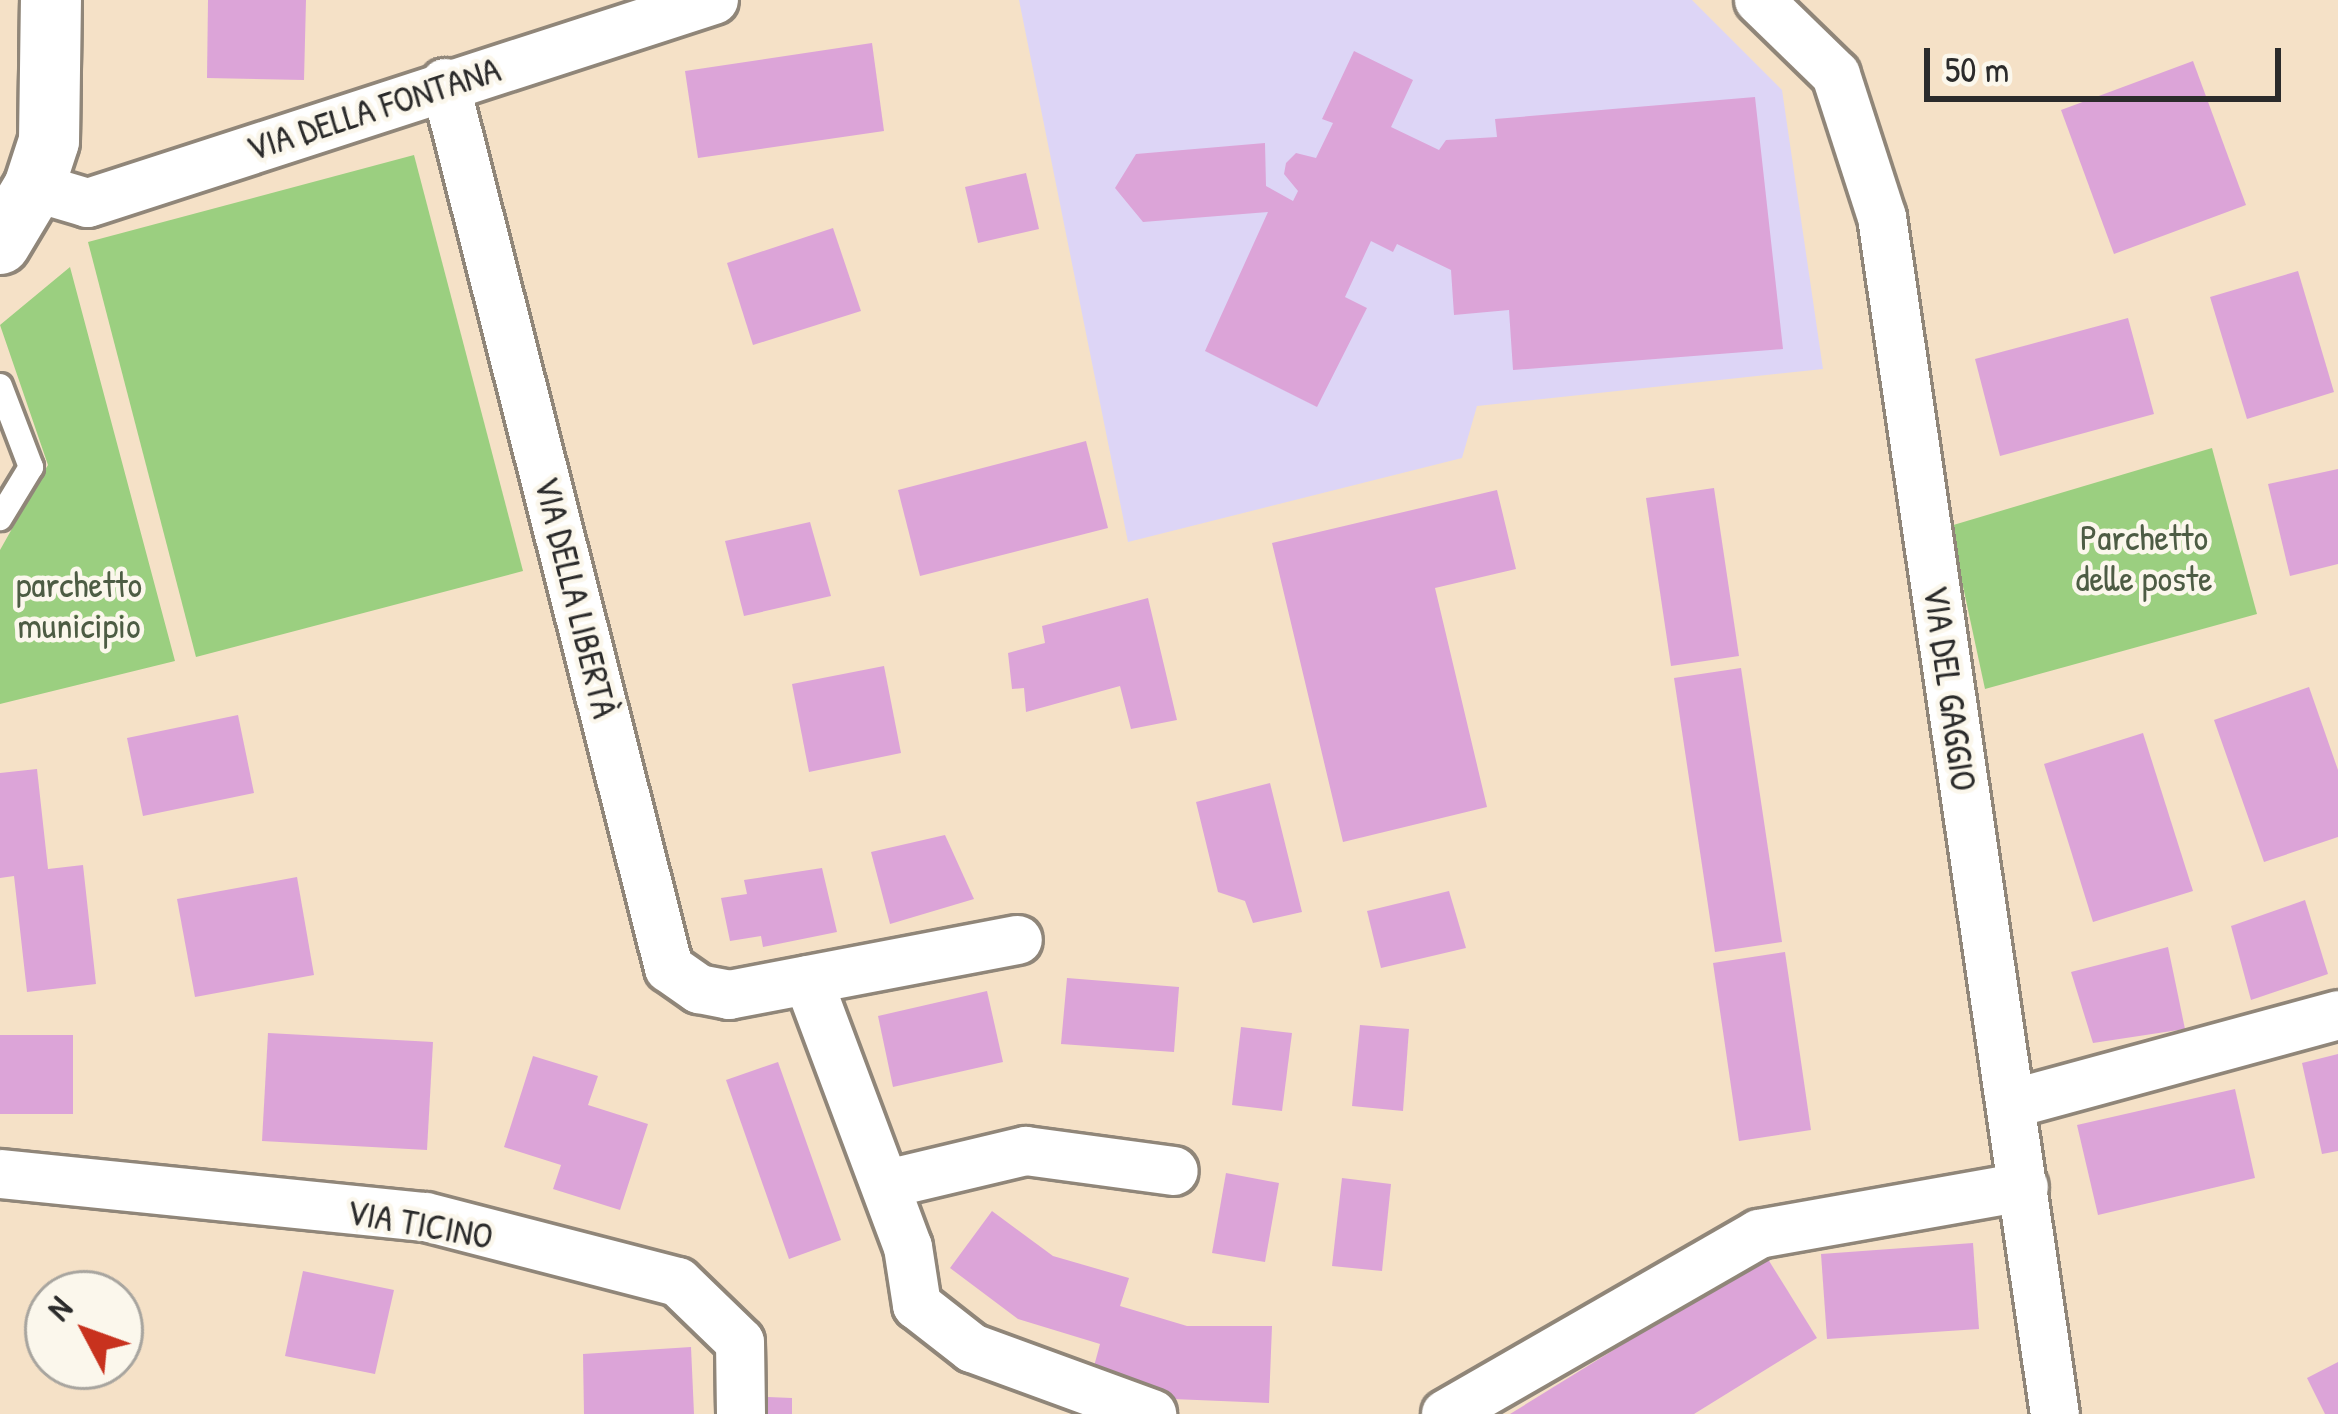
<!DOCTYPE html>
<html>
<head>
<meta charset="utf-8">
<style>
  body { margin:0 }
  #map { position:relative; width:2338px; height:1414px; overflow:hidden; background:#f5e1c7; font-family:"Patrick Hand",sans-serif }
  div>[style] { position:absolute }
  .built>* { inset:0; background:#ddd5f6 }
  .green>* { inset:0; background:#9bcf80 }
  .building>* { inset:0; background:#dca4d8 }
  .roads { filter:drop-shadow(3px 0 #908679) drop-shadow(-3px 0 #908679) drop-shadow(0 3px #908679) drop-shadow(0 -3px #908679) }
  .service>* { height:24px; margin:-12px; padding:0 12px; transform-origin:12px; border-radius:12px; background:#fff }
  .minor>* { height:48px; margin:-24px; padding:0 24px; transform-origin:24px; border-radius:24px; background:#fff }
  .tertiary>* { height:60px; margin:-30px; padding:0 30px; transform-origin:30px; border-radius:30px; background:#fff }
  span { translate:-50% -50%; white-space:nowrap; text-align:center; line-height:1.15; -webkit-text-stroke:9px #fbf7ec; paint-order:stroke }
  .street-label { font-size:36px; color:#2b2b2b }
  .park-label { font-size:36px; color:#4d5c44 }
  .north { position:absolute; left:24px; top:1270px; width:120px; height:120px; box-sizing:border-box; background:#fbf7ec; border:3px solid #a8a59f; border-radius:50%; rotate:311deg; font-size:33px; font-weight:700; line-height:48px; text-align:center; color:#2b2b2b }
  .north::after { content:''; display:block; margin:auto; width:42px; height:54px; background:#c8321e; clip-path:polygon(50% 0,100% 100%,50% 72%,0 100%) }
  .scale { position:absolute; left:1924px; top:48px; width:357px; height:54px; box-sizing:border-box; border:6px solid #2b2b2b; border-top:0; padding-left:15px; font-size:36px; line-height:42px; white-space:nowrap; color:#2b2b2b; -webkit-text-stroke:9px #fbf7ec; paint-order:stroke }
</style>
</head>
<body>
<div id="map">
  <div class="built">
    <i style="clip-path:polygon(1019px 0,1692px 0,1782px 90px,1823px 369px,1477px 406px,1462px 458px,1128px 542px)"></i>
  </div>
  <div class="green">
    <i style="clip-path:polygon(414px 155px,523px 571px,196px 657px,88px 242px)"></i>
    <i style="clip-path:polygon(70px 267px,175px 661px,0 704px,0 550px,48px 465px,0 325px)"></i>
    <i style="clip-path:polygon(2212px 448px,2257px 614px,1985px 689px,1950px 526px)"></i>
  </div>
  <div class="building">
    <i style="clip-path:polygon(208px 0,306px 0,304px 80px,207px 78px)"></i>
    <i style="clip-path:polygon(872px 43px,884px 131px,698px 158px,685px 71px)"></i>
    <i style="clip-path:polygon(1354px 51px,1413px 80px,1391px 127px,1439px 150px,1446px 140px,1497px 137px,1495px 119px,1755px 97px,1783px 349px,1513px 370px,1509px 310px,1454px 315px,1451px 270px,1397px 244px,1393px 252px,1371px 241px,1345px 297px,1367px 308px,1317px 407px,1205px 351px,1268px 212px,1143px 222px,1115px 188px,1136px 154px,1265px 143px,1266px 186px,1293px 201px,1298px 191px,1284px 174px,1286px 163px,1296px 153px,1316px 158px,1333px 123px,1322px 119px)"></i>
    <i style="clip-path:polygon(2193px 61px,2246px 205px,2114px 254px,2061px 110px)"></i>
    <i style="clip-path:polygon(1026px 173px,1039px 229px,978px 243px,965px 187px)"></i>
    <i style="clip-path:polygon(833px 228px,861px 311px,753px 345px,727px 263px)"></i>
    <i style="clip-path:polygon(2298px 271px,2334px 392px,2247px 419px,2210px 297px)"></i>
    <i style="clip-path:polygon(2128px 318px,2154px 414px,2000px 456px,1975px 359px)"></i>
    <i style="clip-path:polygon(1086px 441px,1108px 528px,920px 576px,898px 490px)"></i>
    <i style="clip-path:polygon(2338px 469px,2338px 564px,2290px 576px,2268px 484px)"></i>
    <i style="clip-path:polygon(1714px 488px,1739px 656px,1671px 666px,1646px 498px)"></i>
    <i style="clip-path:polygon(1497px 490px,1516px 569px,1435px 588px,1487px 807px,1343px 842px,1272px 543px)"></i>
    <i style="clip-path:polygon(810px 522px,831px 596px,744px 616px,725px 541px)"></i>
    <i style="clip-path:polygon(1148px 598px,1177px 720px,1131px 729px,1120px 686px,1026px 712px,1024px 688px,1012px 689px,1008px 653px,1045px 643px,1042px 626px)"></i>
    <i style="clip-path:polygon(884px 666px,901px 753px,809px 772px,792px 684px)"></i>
    <i style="clip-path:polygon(1741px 668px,1782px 942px,1715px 952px,1674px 678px)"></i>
    <i style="clip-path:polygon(2309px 687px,2338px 770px,2338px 837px,2264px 862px,2214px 720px)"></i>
    <i style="clip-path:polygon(238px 715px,254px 793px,143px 816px,127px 738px)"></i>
    <i style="clip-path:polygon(2143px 733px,2193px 891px,2093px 922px,2044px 764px)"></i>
    <i style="clip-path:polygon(37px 769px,48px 869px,83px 865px,96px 984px,27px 992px,14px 876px,0 878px,0 773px)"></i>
    <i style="clip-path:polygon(1270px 783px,1302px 912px,1253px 923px,1245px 901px,1218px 892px,1196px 802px)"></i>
    <i style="clip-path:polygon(945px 835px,974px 899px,890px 924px,871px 852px)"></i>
    <i style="clip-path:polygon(822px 868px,837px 932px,763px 947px,761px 936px,730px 941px,721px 898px,747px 894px,744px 880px)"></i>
    <i style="clip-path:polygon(297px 877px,314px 975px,195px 997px,177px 899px)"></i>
    <i style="clip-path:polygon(1449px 891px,1466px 948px,1381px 968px,1367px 911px)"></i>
    <i style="clip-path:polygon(2305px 900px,2328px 974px,2251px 1000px,2231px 926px)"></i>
    <i style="clip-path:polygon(2168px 947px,2185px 1029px,2093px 1043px,2071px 972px)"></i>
    <i style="clip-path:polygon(1785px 952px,1811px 1130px,1739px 1141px,1713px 963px)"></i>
    <i style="clip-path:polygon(1067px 978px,1179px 987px,1174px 1052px,1061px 1044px)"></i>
    <i style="clip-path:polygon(987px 991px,1003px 1062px,893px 1087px,878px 1016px)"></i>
    <i style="clip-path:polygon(1360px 1025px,1409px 1029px,1403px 1111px,1352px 1106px)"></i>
    <i style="clip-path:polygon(1241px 1027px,1292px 1033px,1282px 1111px,1232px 1105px)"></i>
    <i style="clip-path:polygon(268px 1033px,433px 1042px,427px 1150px,262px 1141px)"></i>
    <i style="clip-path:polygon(0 1035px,73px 1035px,73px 1114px,0 1114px)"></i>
    <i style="clip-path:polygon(2338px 1054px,2338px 1151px,2322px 1154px,2302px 1063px)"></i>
    <i style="clip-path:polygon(533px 1056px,598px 1076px,588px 1105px,648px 1124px,620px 1210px,553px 1189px,561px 1165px,504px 1147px)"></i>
    <i style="clip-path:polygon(778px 1062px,841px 1240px,789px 1259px,726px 1080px)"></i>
    <i style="clip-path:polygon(2235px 1089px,2255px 1178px,2098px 1215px,2077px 1125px)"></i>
    <i style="clip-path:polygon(1226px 1173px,1279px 1183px,1265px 1262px,1212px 1253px)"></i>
    <i style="clip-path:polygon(1342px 1178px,1391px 1184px,1382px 1271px,1332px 1266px)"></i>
    <i style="clip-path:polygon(992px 1211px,1053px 1256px,1129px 1278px,1120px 1306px,1187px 1326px,1272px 1326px,1269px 1403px,1173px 1399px,1093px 1370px,1100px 1344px,1018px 1319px,950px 1268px)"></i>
    <i style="clip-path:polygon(1973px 1243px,1979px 1329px,1827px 1339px,1821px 1254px)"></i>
    <i style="clip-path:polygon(1766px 1256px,1817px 1338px,1694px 1414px,1510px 1414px)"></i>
    <i style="clip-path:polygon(303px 1271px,394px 1290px,375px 1374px,285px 1356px)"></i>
    <i style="clip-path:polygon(691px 1347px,694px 1414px,584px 1414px,583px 1354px)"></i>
    <i style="clip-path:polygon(2338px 1362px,2338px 1414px,2325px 1414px,2307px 1378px)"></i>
    <i style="clip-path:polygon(741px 1396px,792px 1398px,792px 1414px,741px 1414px)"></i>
  </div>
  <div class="roads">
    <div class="service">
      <i style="left:0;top:386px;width:87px;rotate:69.1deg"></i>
      <i style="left:31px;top:467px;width:60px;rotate:121.3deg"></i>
    </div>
    <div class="minor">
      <i style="left:1759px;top:0;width:107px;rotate:44.2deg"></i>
      <i style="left:1836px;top:75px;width:149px;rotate:72.1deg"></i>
      <i style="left:1882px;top:217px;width:1209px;rotate:81.78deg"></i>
      <i style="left:445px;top:83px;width:913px;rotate:75.8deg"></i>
      <i style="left:669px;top:968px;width:37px;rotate:35deg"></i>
      <i style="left:699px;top:989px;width:31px;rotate:11deg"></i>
      <i style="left:729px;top:995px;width:294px;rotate:-10.8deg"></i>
      <i style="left:34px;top:187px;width:56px;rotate:16.5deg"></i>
      <i style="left:88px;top:203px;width:658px;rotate:-17.97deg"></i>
      <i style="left:808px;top:980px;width:285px;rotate:69.5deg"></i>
      <i style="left:908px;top:1247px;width:59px;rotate:81.2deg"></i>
      <i style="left:917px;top:1305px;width:70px;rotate:38deg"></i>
      <i style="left:972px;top:1348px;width:192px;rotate:20.1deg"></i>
      <i style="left:2011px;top:1104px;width:339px;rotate:-15.2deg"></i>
      <i style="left:0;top:1174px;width:428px;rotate:5.8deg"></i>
      <i style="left:426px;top:1217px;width:260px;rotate:14.5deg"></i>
      <i style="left:678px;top:1282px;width:86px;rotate:44.1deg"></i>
      <i style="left:740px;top:1342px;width:72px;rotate:89.2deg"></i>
      <i style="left:887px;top:1184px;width:143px;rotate:-13.4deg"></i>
      <i style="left:1026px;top:1151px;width:149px;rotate:7.7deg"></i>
      <i style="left:1446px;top:1414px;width:361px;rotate:-29.9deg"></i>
      <i style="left:1759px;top:1234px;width:269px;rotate:-10.1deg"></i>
    </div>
    <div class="tertiary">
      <i style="left:0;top:244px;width:66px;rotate:-59.2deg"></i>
      <i style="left:34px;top:187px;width:48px;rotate:-71.9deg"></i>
      <i style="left:49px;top:141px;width:141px;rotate:-89.2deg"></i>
    </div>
  </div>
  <div class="street-label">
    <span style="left:373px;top:108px;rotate:-18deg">VIA DELLA FONTANA</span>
    <span style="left:577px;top:597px;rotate:76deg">VIA DELLA LIBERTÀ</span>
    <span style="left:1951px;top:688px;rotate:82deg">VIA DEL GAGGIO</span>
    <span style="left:420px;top:1223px;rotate:10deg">VIA TICINO</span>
  </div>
  <div class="park-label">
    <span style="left:2144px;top:557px">Parchetto<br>delle poste</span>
    <span style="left:79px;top:604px">parchetto<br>municipio</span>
  </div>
  <div class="north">N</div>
  <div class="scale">50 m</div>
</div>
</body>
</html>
